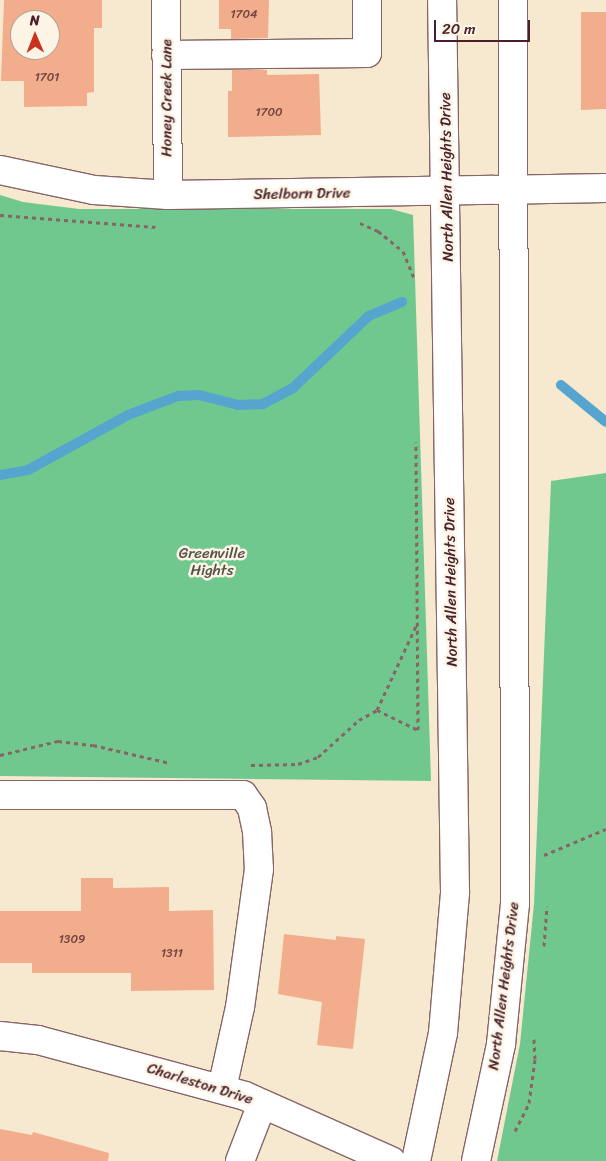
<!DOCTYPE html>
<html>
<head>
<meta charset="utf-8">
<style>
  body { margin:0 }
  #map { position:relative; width:606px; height:1161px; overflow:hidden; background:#f7e8d0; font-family:Sriracha,sans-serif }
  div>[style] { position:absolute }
  .green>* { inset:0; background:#70c88f }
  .stream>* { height:10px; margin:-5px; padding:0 5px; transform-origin:5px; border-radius:5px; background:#55a5cf }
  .building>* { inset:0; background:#f2ae8c }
  .path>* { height:3px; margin-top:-1.5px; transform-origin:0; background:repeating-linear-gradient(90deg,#876565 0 4px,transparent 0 8px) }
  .roads { filter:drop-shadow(1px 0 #876565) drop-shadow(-1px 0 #876565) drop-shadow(0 1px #876565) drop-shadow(0 -1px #876565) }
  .minor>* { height:28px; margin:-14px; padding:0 14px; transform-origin:14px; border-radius:14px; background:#fff }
  .major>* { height:28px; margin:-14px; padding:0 14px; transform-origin:14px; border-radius:14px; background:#fff }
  span { translate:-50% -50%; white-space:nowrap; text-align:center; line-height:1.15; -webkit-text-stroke:5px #fcf5e5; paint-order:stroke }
  .number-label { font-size:12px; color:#744343 }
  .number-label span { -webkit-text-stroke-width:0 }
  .street-label { font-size:15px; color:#4a1f2b }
  .park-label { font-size:15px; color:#555249 }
  .north { position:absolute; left:10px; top:10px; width:50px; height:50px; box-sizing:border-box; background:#fcf5e5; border:1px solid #b59f9b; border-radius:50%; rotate:359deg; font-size:14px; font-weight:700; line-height:20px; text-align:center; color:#4a1f2b }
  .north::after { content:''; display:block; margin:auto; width:18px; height:22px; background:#c8321e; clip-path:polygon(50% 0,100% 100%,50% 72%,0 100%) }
  .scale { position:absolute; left:434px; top:20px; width:96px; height:22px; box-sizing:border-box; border:2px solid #4a1f2b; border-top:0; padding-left:6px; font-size:15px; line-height:18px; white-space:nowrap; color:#4a1f2b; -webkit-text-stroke:4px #fcf5e5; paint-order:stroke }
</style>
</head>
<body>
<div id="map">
  <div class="green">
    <i style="clip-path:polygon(0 195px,23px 202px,79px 209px,391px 209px,413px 215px,431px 781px,0 776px)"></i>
    <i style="clip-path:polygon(606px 473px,606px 1161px,497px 1161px,520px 1044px,534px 904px,551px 481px)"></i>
  </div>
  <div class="stream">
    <i style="left:561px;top:385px;width:58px;rotate:39.4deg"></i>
    <i style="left:0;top:475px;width:28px;rotate:-10deg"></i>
    <i style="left:28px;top:470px;width:114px;rotate:-28.8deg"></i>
    <i style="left:128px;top:415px;width:53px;rotate:-20.8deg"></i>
    <i style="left:178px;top:396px;width:21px;rotate:-3deg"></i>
    <i style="left:199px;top:395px;width:40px;rotate:14.4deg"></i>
    <i style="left:238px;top:405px;width:25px;rotate:-2deg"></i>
    <i style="left:263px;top:404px;width:34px;rotate:-28deg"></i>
    <i style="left:293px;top:388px;width:105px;rotate:-43.5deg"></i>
    <i style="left:369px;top:316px;width:36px;rotate:-23deg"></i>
  </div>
  <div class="building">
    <i style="clip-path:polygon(evenodd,4px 0,102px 0,102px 28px,94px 28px,94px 92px,87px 93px,87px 106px,24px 107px,24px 81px,1px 81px,4px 0,20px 20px,50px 20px,50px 50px,20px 50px,20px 20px)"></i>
    <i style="clip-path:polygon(219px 0,269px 0,268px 38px,231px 39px,231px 29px,219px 29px)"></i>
    <i style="clip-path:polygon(581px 12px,606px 12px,606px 109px,581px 110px)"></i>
    <i style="clip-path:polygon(232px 70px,267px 70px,267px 75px,319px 74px,321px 135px,228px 137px,228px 91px,232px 91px)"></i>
    <i style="clip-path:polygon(81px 878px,113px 878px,113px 888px,169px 887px,169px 911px,213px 910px,214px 990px,131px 991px,131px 973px,32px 973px,32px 963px,0 963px,0 911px,81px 911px)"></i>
    <i style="clip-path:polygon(284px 934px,336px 940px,336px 936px,365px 939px,353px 1049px,317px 1045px,322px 1002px,278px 994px)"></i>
    <i style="clip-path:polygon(0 1129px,32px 1135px,33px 1132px,109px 1153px,108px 1161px,0 1161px)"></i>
  </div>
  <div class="path">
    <i style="left:0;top:215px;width:156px;rotate:4.4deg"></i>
    <i style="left:360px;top:223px;width:20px;rotate:24deg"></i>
    <i style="left:378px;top:231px;width:32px;rotate:39deg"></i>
    <i style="left:403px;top:251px;width:29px;rotate:68deg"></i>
    <i style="left:377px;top:710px;width:93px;rotate:-65.1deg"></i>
    <i style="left:0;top:755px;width:60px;rotate:-13.6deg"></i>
    <i style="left:58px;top:741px;width:35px;rotate:7deg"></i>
    <i style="left:93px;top:745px;width:79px;rotate:13.2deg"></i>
    <i style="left:251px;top:765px;width:47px;rotate:-1.2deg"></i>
    <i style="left:298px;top:764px;width:21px;rotate:-19deg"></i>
    <i style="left:318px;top:757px;width:55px;rotate:-42.1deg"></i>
    <i style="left:359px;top:720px;width:21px;rotate:-29deg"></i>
    <i style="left:377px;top:710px;width:46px;rotate:26deg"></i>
    <i style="left:418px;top:730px;width:288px;rotate:-90.4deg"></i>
    <i style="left:544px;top:855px;width:67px;rotate:-22.8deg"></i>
    <i style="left:544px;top:946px;width:40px;rotate:-85.7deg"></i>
    <i style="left:515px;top:1131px;width:31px;rotate:-63deg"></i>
    <i style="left:529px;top:1103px;width:44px;rotate:-82.2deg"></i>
    <i style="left:535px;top:1059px;width:20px;rotate:-93deg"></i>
  </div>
  <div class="roads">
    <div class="minor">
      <i style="left:166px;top:0;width:195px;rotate:89.4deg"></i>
      <i style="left:166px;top:55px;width:201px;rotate:-0.6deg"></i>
      <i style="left:367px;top:53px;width:53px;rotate:-90deg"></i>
      <i style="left:0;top:170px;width:96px;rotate:12deg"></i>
      <i style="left:94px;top:190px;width:74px;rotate:3.9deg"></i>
      <i style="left:168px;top:195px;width:438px;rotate:-0.9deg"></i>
      <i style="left:0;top:795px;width:243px"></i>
      <i style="left:243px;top:795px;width:16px;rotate:55deg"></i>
      <i style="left:252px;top:808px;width:25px;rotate:78deg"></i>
      <i style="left:257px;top:832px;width:37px;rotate:87deg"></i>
      <i style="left:259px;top:869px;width:139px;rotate:97.8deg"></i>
      <i style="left:240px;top:1007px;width:84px;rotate:102.4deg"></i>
      <i style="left:0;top:1036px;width:38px;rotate:6deg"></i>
      <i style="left:38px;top:1040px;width:214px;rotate:15.1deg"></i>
      <i style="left:245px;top:1096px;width:160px;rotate:24deg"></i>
      <i style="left:240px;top:1161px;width:61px;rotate:-68.9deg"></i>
    </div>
    <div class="major">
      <i style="left:416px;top:1161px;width:131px;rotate:-78.1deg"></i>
      <i style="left:443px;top:1033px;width:142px;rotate:-85.1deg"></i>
      <i style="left:455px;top:892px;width:892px;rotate:-90.83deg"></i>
      <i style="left:476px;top:1161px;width:120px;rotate:-77.9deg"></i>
      <i style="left:501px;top:1044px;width:141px;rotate:-84.3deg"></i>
      <i style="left:515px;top:904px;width:904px;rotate:-90.13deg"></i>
    </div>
  </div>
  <div class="number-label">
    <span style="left:244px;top:15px">1704</span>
    <span style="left:47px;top:78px">1701</span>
    <span style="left:269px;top:113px">1700</span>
    <span style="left:72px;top:940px">1309</span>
    <span style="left:172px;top:954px">1311</span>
  </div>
  <div class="street-label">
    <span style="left:167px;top:98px;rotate:-90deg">Honey Creek Lane</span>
    <span style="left:447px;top:177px;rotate:-91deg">North Allen Heights Drive</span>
    <span style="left:302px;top:194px;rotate:-1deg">Shelborn Drive</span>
    <span style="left:451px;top:582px;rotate:-91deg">North Allen Heights Drive</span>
    <span style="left:504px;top:986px;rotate:-83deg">North Allen Heights Drive</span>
    <span style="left:200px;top:1084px;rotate:17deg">Charleston Drive</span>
  </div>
  <div class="park-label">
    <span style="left:212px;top:562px">Greenville<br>Hights</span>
  </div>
  <div class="north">N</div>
  <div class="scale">20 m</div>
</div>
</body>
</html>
